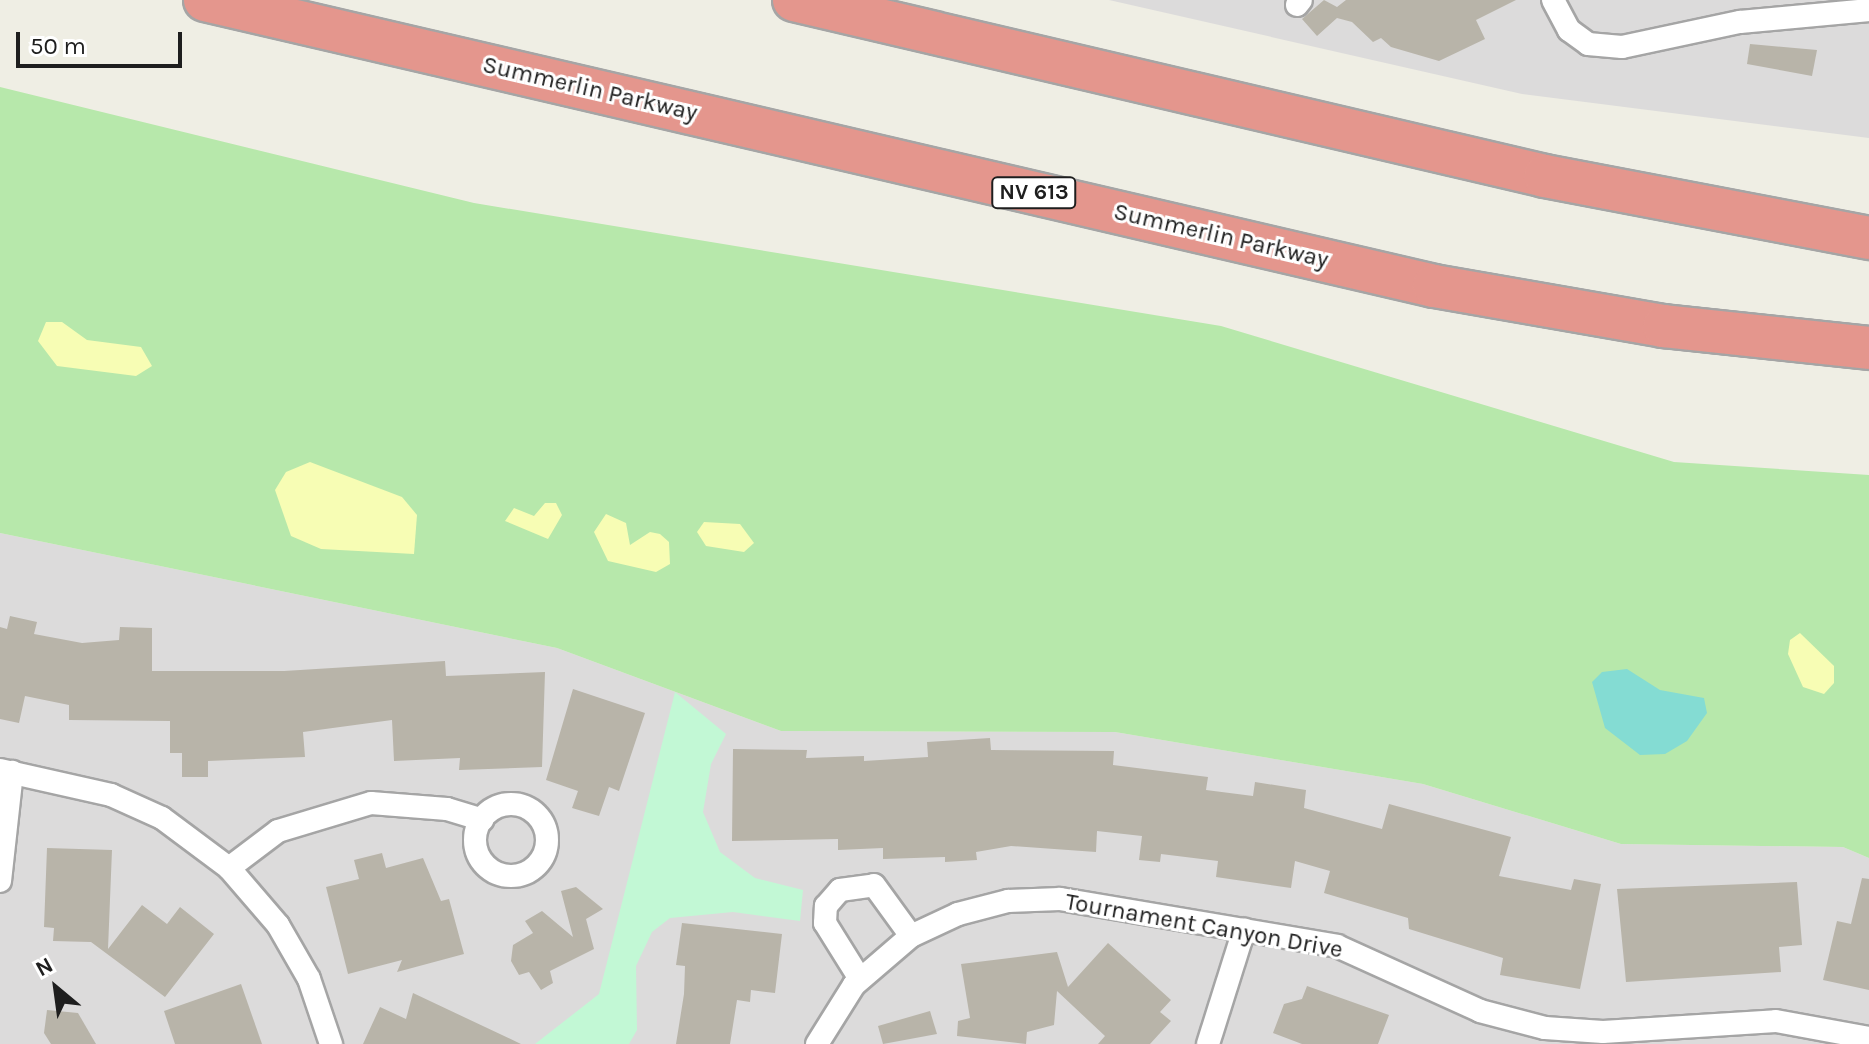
<!DOCTYPE html>
<html>
<head>
<meta charset="utf-8">
<style>
  body { margin:0 }
  #map { position:relative; width:1869px; height:1044px; overflow:hidden; background:#efeee4; font-family:Karla,sans-serif }
  div>[style] { position:absolute }
  .residential>* { inset:0; background:#dcdbdb }
  .grass>* { inset:0; background:#b7e8ab }
  .sand>* { inset:0; background:#f7fdb4 }
  .park>* { inset:0; background:#c2f8d5 }
  .pitch>* { inset:0; background:#84dcd3 }
  .building>* { inset:0; background:#b8b4a9 }
  .roads { filter:drop-shadow(2px 0 #a5a5a5) drop-shadow(-2px 0 #a5a5a5) drop-shadow(0 2px #a5a5a5) drop-shadow(0 -2px #a5a5a5) }
  .minor>* { height:22px; margin:-11px; padding:0 11px; transform-origin:11px; border-radius:11px; background:#fff }
  .minor>.ring { margin:-11px; padding:0; box-sizing:content-box; background:none; border:22px solid #fff; border-radius:50% }
  .motorway>* { height:42px; margin:-21px; padding:0 21px; transform-origin:21px; border-radius:21px; background:#e4968d }
  span { translate:-50% -50%; white-space:nowrap; text-align:center; line-height:1.15; -webkit-text-stroke:6px #fff; paint-order:stroke }
  .shield-label span { padding:2px 6px; background:#fff; border:2px solid; border-radius:6px; -webkit-text-stroke-width:0 }
  .shield-label { font-size:22px; color:#1e1e1e; font-weight:700 }
  .street-label { font-size:24px; color:#1e1e1e }
  .north { position:absolute; left:16px; top:948px; width:80px; height:80px; -webkit-text-stroke:6px #fff; paint-order:stroke; rotate:331deg; font-size:22px; font-weight:700; line-height:32px; text-align:center; color:#1e1e1e }
  .north::after { content:''; display:block; margin:auto; width:28px; height:36px; background:#1e1e1e; clip-path:polygon(50% 0,100% 100%,50% 72%,0 100%) }
  .scale { position:absolute; left:16px; top:32px; width:166px; height:36px; box-sizing:border-box; border:4px solid #1e1e1e; border-top:0; padding-left:10px; font-size:24px; line-height:28px; white-space:nowrap; color:#1e1e1e; -webkit-text-stroke:6px #fff; paint-order:stroke }
</style>
</head>
<body>
<div id="map">
  <div class="residential">
    <i style="clip-path:polygon(1109px 0,1869px 0,1869px 138px,1522px 94px)"></i>
    <i style="clip-path:polygon(0 533px,557px 648px,781px 731px,1115px 732px,1423px 784px,1621px 844px,1843px 847px,1869px 858px,1869px 1044px,0 1044px)"></i>
  </div>
  <div class="grass">
    <i style="clip-path:polygon(0 87px,474px 203px,1221px 326px,1674px 462px,1869px 475px,1869px 858px,1843px 847px,1621px 844px,1423px 784px,1115px 732px,781px 731px,557px 648px,0 533px)"></i>
  </div>
  <div class="sand">
    <i style="clip-path:polygon(46px 322px,62px 322px,87px 340px,141px 347px,152px 366px,136px 376px,57px 366px,38px 341px)"></i>
    <i style="clip-path:polygon(310px 462px,402px 497px,417px 515px,414px 554px,321px 549px,291px 536px,275px 490px,286px 472px)"></i>
    <i style="clip-path:polygon(545px 503px,556px 503px,562px 515px,548px 539px,505px 521px,514px 508px,534px 516px)"></i>
    <i style="clip-path:polygon(606px 514px,626px 523px,630px 545px,650px 532px,660px 534px,669px 542px,670px 564px,656px 572px,608px 561px,594px 532px)"></i>
    <i style="clip-path:polygon(704px 522px,740px 524px,754px 543px,744px 552px,706px 546px,697px 532px)"></i>
    <i style="clip-path:polygon(1800px 633px,1834px 666px,1834px 683px,1824px 694px,1803px 687px,1788px 654px,1790px 640px)"></i>
  </div>
  <div class="park">
    <i style="clip-path:polygon(675px 692px,726px 734px,711px 764px,703px 812px,720px 852px,755px 878px,803px 890px,800px 921px,733px 912px,670px 918px,652px 932px,636px 966px,637px 1030px,629px 1044px,535px 1044px,599px 994px)"></i>
  </div>
  <div class="pitch">
    <i style="clip-path:polygon(1627px 669px,1660px 690px,1704px 698px,1707px 713px,1687px 741px,1665px 754px,1640px 755px,1605px 728px,1592px 682px,1602px 672px)"></i>
  </div>
  <div class="building">
    <i style="clip-path:polygon(1324px 0,1337px 7px,1346px 0,1516px 0,1476px 20px,1485px 39px,1439px 61px,1391px 47px,1381px 38px,1373px 42px,1352px 22px,1337px 18px,1317px 36px,1302px 19px)"></i>
    <i style="clip-path:polygon(1750px 44px,1817px 50px,1812px 76px,1747px 64px)"></i>
    <i style="clip-path:polygon(10px 616px,37px 622px,34px 634px,82px 643px,119px 640px,120px 627px,152px 628px,152px 671px,284px 671px,445px 661px,446px 676px,545px 672px,542px 767px,459px 770px,460px 758px,394px 761px,392px 720px,303px 732px,305px 757px,208px 761px,208px 777px,182px 777px,182px 753px,170px 753px,170px 721px,69px 720px,69px 705px,25px 696px,19px 723px,0 719px,0 627px,7px 629px)"></i>
    <i style="clip-path:polygon(573px 689px,645px 713px,619px 791px,609px 787px,599px 816px,572px 808px,578px 791px,546px 780px)"></i>
    <i style="clip-path:polygon(990px 738px,991px 750px,1114px 751px,1113px 765px,1208px 777px,1206px 790px,1253px 796px,1255px 782px,1306px 790px,1304px 808px,1382px 829px,1389px 804px,1511px 837px,1499px 876px,1571px 890px,1574px 879px,1601px 884px,1580px 989px,1500px 975px,1503px 958px,1409px 929px,1408px 918px,1324px 893px,1330px 871px,1295px 861px,1291px 888px,1216px 877px,1218px 861px,1161px 854px,1160px 862px,1139px 860px,1142px 836px,1097px 831px,1096px 852px,1011px 846px,976px 852px,977px 860px,945px 862px,945px 857px,883px 859px,883px 848px,838px 850px,838px 839px,732px 841px,733px 749px,807px 750px,806px 758px,864px 756px,864px 761px,928px 757px,927px 742px)"></i>
    <i style="clip-path:polygon(47px 848px,112px 850px,108px 949px,142px 905px,167px 924px,180px 907px,214px 934px,165px 997px,91px 942px,53px 941px,54px 928px,44px 927px)"></i>
    <i style="clip-path:polygon(382px 853px,386px 868px,423px 858px,441px 901px,449px 899px,464px 954px,397px 972px,402px 960px,348px 974px,326px 887px,359px 879px,354px 860px)"></i>
    <i style="clip-path:polygon(1862px 878px,1869px 879px,1869px 990px,1823px 980px,1837px 921px,1851px 924px)"></i>
    <i style="clip-path:polygon(1797px 882px,1802px 945px,1779px 947px,1781px 972px,1626px 982px,1617px 889px)"></i>
    <i style="clip-path:polygon(576px 887px,603px 909px,586px 919px,594px 949px,550px 971px,553px 983px,541px 990px,529px 972px,519px 975px,511px 961px,513px 945px,533px 933px,525px 921px,542px 911px,573px 937px,561px 891px)"></i>
    <i style="clip-path:polygon(682px 923px,782px 934px,775px 993px,751px 990px,750px 1002px,737px 1000px,730px 1044px,676px 1044px,684px 994px,685px 966px,676px 965px)"></i>
    <i style="clip-path:polygon(1108px 943px,1171px 1000px,1160px 1012px,1171px 1021px,1150px 1044px,1098px 1044px,1105px 1036px,1057px 991px,1054px 1025px,1027px 1032px,1026px 1044px,957px 1036px,958px 1021px,970px 1018px,961px 964px,1057px 952px,1068px 987px)"></i>
    <i style="clip-path:polygon(241px 984px,262px 1044px,175px 1044px,164px 1011px)"></i>
    <i style="clip-path:polygon(1307px 986px,1389px 1015px,1378px 1044px,1302px 1044px,1273px 1033px,1284px 1004px,1302px 999px)"></i>
    <i style="clip-path:polygon(413px 993px,521px 1044px,363px 1044px,380px 1007px,406px 1019px)"></i>
    <i style="clip-path:polygon(47px 1010px,78px 1013px,96px 1044px,51px 1044px,44px 1033px)"></i>
    <i style="clip-path:polygon(930px 1011px,937px 1034px,883px 1044px,878px 1026px)"></i>
  </div>
  <div class="roads">
    <div class="minor">
      <i style="left:1553px;top:0;width:34px;rotate:62deg"></i>
      <i style="left:1569px;top:30px;width:24px;rotate:36deg"></i>
      <i style="left:1588px;top:44px;width:34px;rotate:5deg"></i>
      <i style="left:1622px;top:47px;width:121px;rotate:-12deg"></i>
      <i style="left:1740px;top:22px;width:130px;rotate:-5.3deg"></i>
      <i style="left:1297px;top:5px;width:6px;rotate:-51deg"></i>
      <i style="left:0;top:770px;width:114px;rotate:12.7deg"></i>
      <i style="left:111px;top:795px;width:56px;rotate:24.3deg"></i>
      <i style="left:162px;top:818px;width:84px;rotate:36.7deg"></i>
      <i style="left:229px;top:868px;width:75px;rotate:49.3deg"></i>
      <i style="left:278px;top:925px;width:62px;rotate:60.1deg"></i>
      <i style="left:309px;top:979px;width:69px;rotate:71.3deg"></i>
      <i class="ring" style="left:475px;top:804px;width:50px;height:50px"></i>
      <i style="left:229px;top:868px;width:61px;rotate:-37.1deg"></i>
      <i style="left:278px;top:831px;width:97px;rotate:-16.8deg"></i>
      <i style="left:371px;top:803px;width:76px;rotate:4.5deg"></i>
      <i style="left:447px;top:809px;width:37px;rotate:17deg"></i>
      <i style="left:0;top:881px;width:110px;rotate:-83.7deg"></i>
      <i style="left:860px;top:979px;width:66px;rotate:-122deg"></i>
      <i style="left:825px;top:923px;width:17px;rotate:-87deg"></i>
      <i style="left:826px;top:906px;width:21px;rotate:-49deg"></i>
      <i style="left:840px;top:890px;width:34px;rotate:-8deg"></i>
      <i style="left:874px;top:885px;width:63px;rotate:54deg"></i>
      <i style="left:817px;top:1044px;width:70px;rotate:-57.9deg"></i>
      <i style="left:854px;top:985px;width:75px;rotate:-40.7deg"></i>
      <i style="left:911px;top:936px;width:52px;rotate:-25.1deg"></i>
      <i style="left:958px;top:914px;width:52px;rotate:-14.6deg"></i>
      <i style="left:1008px;top:901px;width:52px;rotate:-2.2deg"></i>
      <i style="left:1060px;top:899px;width:281px;rotate:9.6deg"></i>
      <i style="left:1337px;top:946px;width:157px;rotate:24.4deg"></i>
      <i style="left:1480px;top:1011px;width:67px;rotate:14.7deg"></i>
      <i style="left:1545px;top:1028px;width:58px;rotate:3.9deg"></i>
      <i style="left:1603px;top:1032px;width:173px;rotate:-3.6deg"></i>
      <i style="left:1776px;top:1021px;width:95px;rotate:10.4deg"></i>
      <i style="left:1208px;top:1044px;width:120px;rotate:-72.5deg"></i>
    </div>
    <div class="motorway">
      <i style="left:205px;top:0;width:1262px;rotate:13.1deg"></i>
      <i style="left:1434px;top:286px;width:233px;rotate:9.9deg"></i>
      <i style="left:1664px;top:326px;width:206px;rotate:6.1deg"></i>
      <i style="left:794px;top:0;width:771px;rotate:13.19deg"></i>
      <i style="left:1545px;top:176px;width:330px;rotate:10.8deg"></i>
    </div>
  </div>
  <div class="shield-label">
    <span style="left:1034px;top:193px">NV 613</span>
  </div>
  <div class="street-label">
    <span style="left:590px;top:89px;rotate:13deg">Summerlin Parkway</span>
    <span style="left:1221px;top:236px;rotate:13deg">Summerlin Parkway</span>
    <span style="left:1204px;top:926px;rotate:10deg">Tournament Canyon Drive</span>
  </div>
  <div class="north">N</div>
  <div class="scale">50 m</div>
</div>
</body>
</html>
